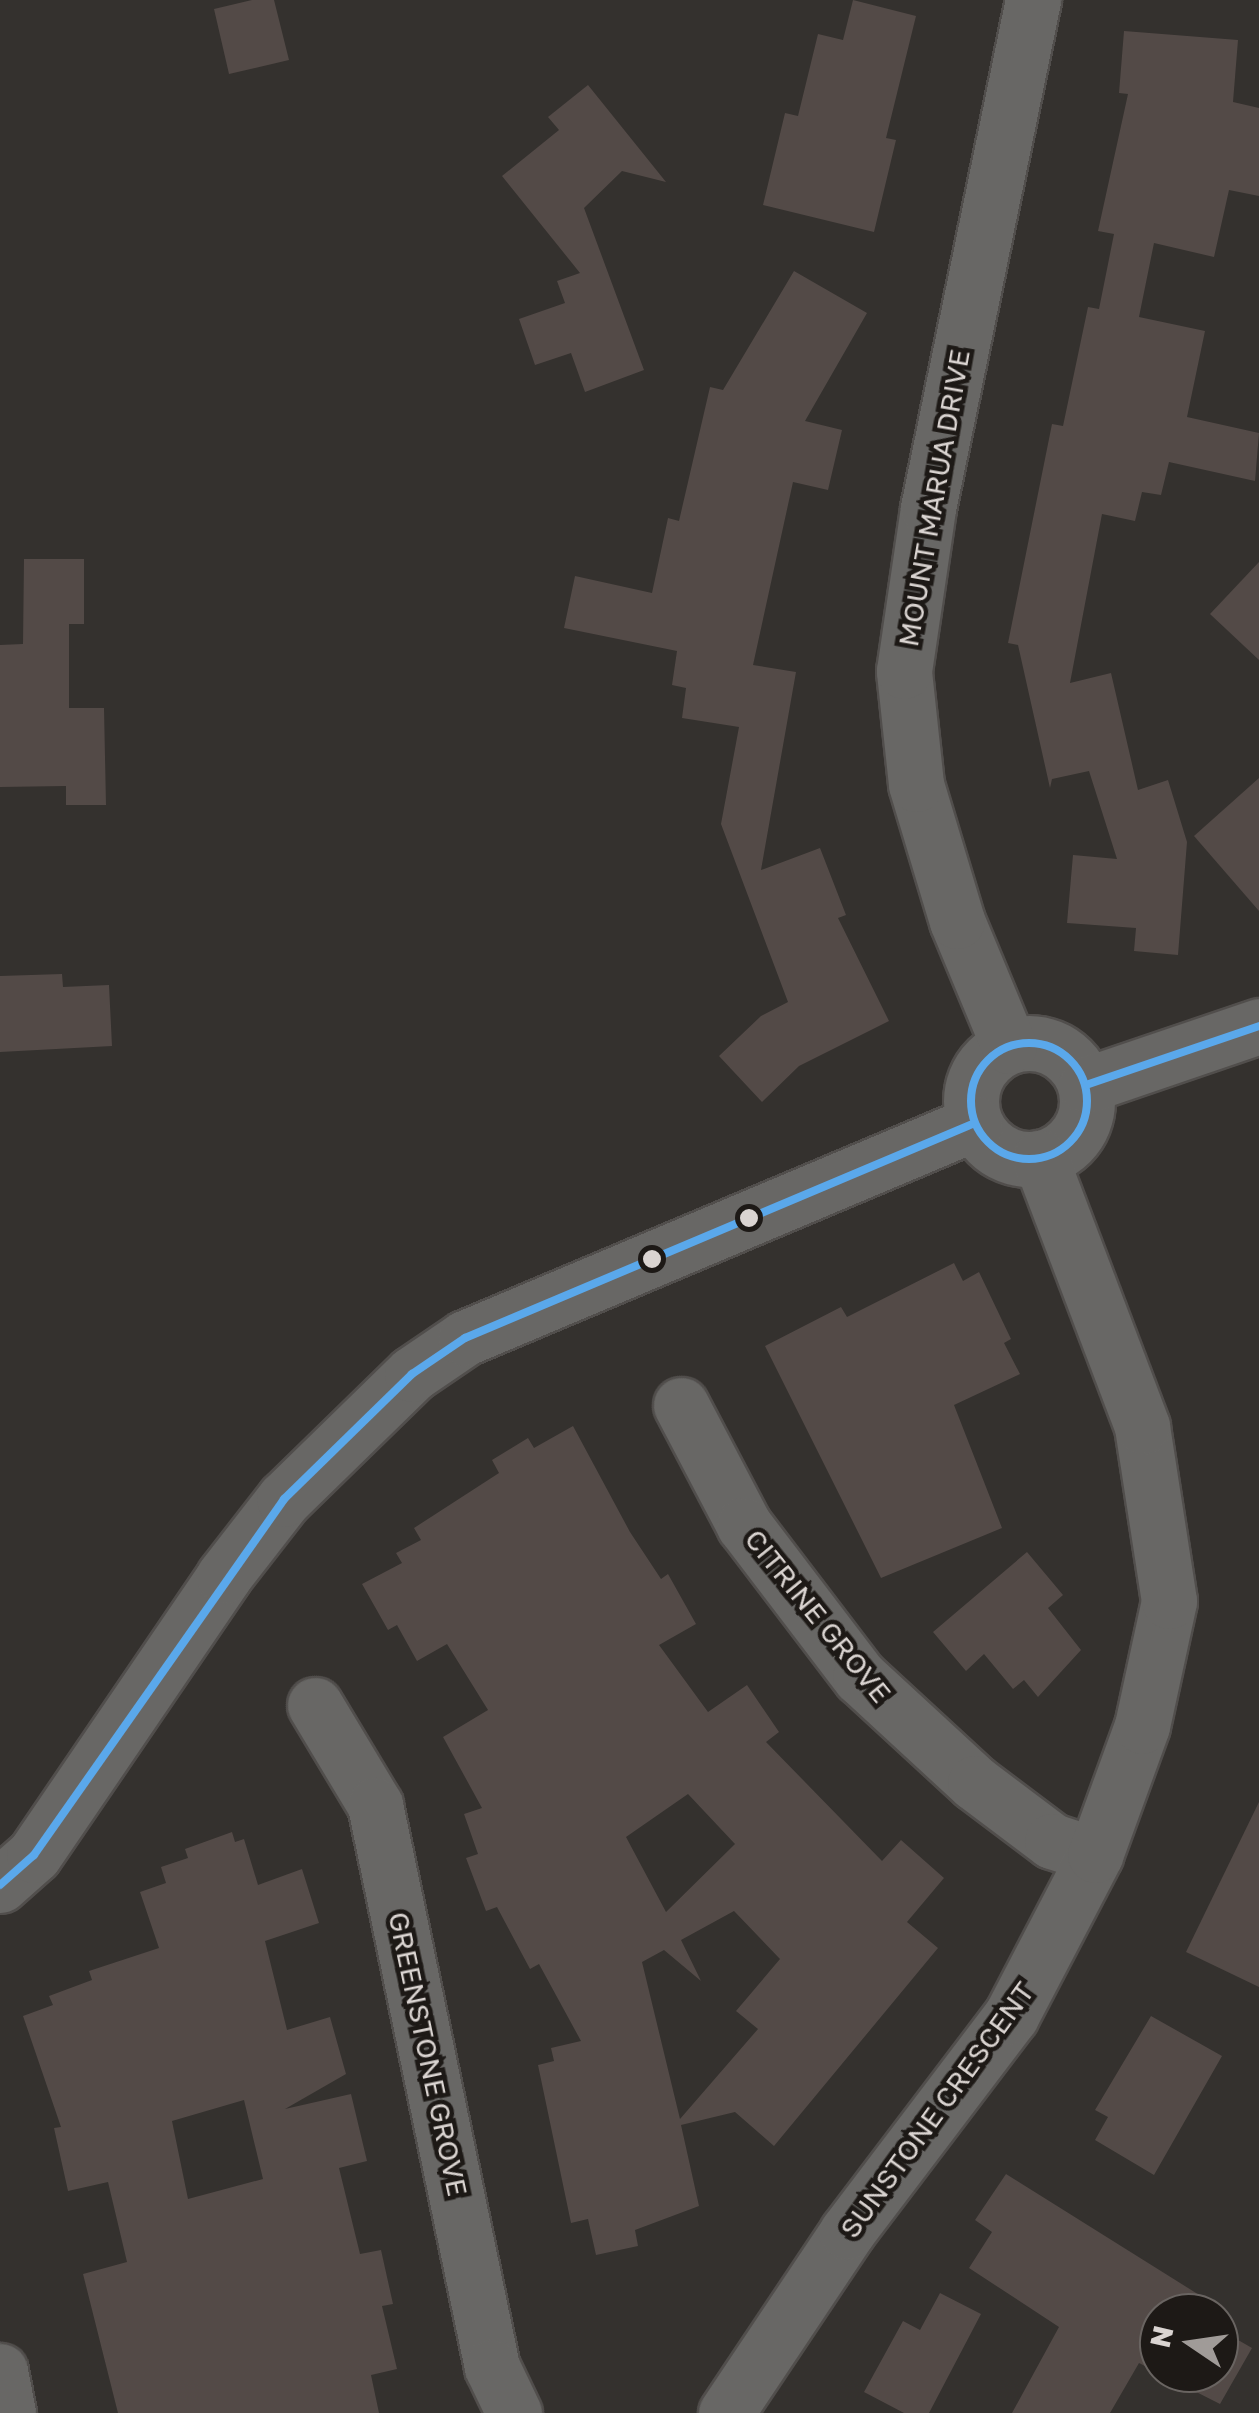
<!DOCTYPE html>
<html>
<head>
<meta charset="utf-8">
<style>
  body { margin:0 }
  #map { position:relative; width:1259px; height:2413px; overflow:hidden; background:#34312e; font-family:"Golos Text",sans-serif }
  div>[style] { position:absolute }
  .building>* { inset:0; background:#534a47 }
  .roads { filter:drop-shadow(2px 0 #514e4c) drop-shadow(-2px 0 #514e4c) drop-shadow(0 2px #514e4c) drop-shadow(0 -2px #514e4c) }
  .minor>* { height:55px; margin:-27.5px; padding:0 27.5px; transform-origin:27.5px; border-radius:27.5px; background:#686765 }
  .minor>.ring { margin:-27.5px; padding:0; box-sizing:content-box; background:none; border:55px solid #686765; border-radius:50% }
  .bus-1>* { height:8px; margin:-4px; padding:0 4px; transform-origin:4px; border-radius:4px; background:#5aa8eb }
  .bus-1>.ring { margin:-4px; padding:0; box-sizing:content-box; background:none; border:8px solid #5aa8eb; border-radius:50% }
  .dots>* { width:28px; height:28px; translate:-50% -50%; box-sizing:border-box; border:5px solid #1d1916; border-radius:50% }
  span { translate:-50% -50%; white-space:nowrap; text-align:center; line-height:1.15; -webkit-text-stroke:9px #1d1916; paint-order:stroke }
  .street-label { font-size:28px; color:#dad4d1 }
  .north { position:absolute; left:1139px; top:2293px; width:100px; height:100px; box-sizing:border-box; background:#1d1916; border:2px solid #696461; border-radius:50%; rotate:283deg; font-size:28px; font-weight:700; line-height:40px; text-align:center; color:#dad4d1 }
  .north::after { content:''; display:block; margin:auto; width:35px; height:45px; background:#a09b98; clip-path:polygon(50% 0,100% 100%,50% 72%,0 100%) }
</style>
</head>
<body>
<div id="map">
  <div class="building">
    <i style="clip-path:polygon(252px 0,274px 0,289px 60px,229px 74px,214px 9px)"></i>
    <i style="clip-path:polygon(853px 0,916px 16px,886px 138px,896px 140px,874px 232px,763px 205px,785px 113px,798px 116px,818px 34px,843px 40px)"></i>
    <i style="clip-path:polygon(1124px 31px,1238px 40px,1233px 102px,1259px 108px,1259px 196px,1229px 190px,1214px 257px,1154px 243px,1139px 317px,1205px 331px,1187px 417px,1259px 433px,1255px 481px,1169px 462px,1161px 495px,1142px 492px,1135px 521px,1102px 514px,1070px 683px,1111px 673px,1138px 790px,1168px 780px,1187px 842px,1178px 955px,1134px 951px,1136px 928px,1067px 923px,1073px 855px,1117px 859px,1089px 771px,1052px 779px,1050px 788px,1018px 645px,1008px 643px,1052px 424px,1063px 426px,1088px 307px,1099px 309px,1114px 234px,1098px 231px,1128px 94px,1119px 93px)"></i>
    <i style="clip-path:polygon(588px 85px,666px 182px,622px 171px,584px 208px,644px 370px,585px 392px,571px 353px,535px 365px,519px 319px,565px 303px,557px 281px,580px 273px,502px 176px,559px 130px,548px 117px)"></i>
    <i style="clip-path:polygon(794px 271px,867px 313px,805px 421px,842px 430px,828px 490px,793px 482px,753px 665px,796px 672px,761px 870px,820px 848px,846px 915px,838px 918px,889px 1021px,799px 1066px,762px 1102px,719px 1056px,761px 1016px,788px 1002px,721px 824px,739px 727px,682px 718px,686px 688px,672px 685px,677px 651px,564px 628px,575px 576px,652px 593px,668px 518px,679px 521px,710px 387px,723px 390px)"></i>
    <i style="clip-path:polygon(24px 559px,84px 559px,84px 624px,69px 624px,69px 708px,104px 708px,106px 805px,66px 805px,66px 786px,0 787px,0 645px,23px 644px)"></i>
    <i style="clip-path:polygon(1259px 562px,1259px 660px,1210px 614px)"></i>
    <i style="clip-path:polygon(1259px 778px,1259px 911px,1194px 836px)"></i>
    <i style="clip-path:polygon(62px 974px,63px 987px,109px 985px,112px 1046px,0 1052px,0 976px)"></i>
    <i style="clip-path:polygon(954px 1263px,963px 1281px,979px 1272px,1011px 1339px,1004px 1343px,1020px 1374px,954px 1405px,1002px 1528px,881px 1578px,765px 1346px,841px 1307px,847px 1317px)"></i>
    <i style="clip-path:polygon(evenodd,573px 1426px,630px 1532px,661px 1579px,668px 1574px,696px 1624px,659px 1645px,708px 1712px,747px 1685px,779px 1732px,766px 1742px,882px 1861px,901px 1840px,944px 1878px,907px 1922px,938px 1948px,774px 2146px,735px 2112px,681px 2125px,699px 2206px,635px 2230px,638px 2246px,596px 2255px,588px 2219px,571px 2223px,538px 2065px,554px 2061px,551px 2048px,581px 2041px,539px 1964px,530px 1969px,497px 1907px,486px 1911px,466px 1858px,478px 1854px,464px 1814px,482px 1808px,443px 1737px,488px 1710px,447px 1644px,417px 1661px,397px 1625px,388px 1630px,362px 1584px,402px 1563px,396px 1553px,421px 1540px,414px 1528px,499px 1473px,492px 1460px,528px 1438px,534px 1448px,573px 1426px,688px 1794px,735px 1844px,666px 1912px,626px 1837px,688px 1794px,573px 1426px,734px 1911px,780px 1959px,736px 2011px,758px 2029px,680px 2119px,642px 1962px,664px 1950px,701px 1981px,681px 1940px,734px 1911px)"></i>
    <i style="clip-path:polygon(1027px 1552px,1063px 1595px,1048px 1608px,1081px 1650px,1038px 1697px,1024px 1680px,1013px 1689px,984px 1654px,966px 1671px,933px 1632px)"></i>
    <i style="clip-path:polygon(1259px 1802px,1259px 1987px,1186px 1952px)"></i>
    <i style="clip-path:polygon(evenodd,232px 1832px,235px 1842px,244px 1839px,258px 1885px,302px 1869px,319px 1923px,265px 1941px,287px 2030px,330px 2017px,346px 2074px,285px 2109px,351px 2094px,367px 2161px,339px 2168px,360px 2254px,381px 2250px,393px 2304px,382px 2306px,397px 2369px,371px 2375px,379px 2413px,118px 2413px,83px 2274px,127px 2262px,108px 2182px,68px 2191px,54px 2128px,61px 2127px,23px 2016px,53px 2005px,49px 1996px,92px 1980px,89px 1971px,159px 1948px,140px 1892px,166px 1883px,161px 1867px,188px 1858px,185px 1849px,232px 1832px,244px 2100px,263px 2179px,188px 2199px,172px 2121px,244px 2100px)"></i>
    <i style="clip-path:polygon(1151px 2016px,1222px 2056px,1154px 2175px,1095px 2140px,1108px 2117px,1095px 2110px)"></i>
    <i style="clip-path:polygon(evenodd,1006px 2174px,1228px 2313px,1219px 2329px,1252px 2348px,1220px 2404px,1139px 2363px,1110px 2413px,1012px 2413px,1059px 2327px,969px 2268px,992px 2232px,975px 2220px,1006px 2174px,1159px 2313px,1219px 2313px,1219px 2373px,1159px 2373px,1159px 2313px)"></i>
    <i style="clip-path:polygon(940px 2293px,981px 2314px,929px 2413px,904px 2413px,864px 2392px,903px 2321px,920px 2330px)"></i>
  </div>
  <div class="roads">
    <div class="minor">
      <i class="ring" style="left:971px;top:1043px;width:61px;height:61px"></i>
      <i style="left:1009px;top:1046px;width:135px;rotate:-112.6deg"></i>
      <i style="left:957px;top:921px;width:143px;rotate:-106.7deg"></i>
      <i style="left:916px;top:784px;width:114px;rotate:-96.1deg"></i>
      <i style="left:904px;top:671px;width:165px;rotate:-81.6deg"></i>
      <i style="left:928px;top:508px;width:519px;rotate:-78.32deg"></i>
      <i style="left:1086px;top:1085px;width:183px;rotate:-18.8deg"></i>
      <i style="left:681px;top:1405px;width:136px;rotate:62.3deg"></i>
      <i style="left:744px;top:1525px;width:191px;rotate:52.7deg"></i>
      <i style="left:860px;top:1677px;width:156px;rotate:42.7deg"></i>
      <i style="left:975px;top:1783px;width:96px;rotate:37deg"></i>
      <i style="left:1052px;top:1841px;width:45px;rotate:18deg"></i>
      <i style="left:315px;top:1705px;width:117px;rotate:59deg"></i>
      <i style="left:375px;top:1805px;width:574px;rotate:78.24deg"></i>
      <i style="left:492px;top:2367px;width:51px;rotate:64.4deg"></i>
      <i style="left:0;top:1885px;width:45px;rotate:-41.4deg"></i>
      <i style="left:34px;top:1855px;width:338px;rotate:-55.7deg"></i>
      <i style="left:224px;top:1576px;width:98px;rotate:-52.1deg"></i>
      <i style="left:284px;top:1499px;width:179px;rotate:-44.3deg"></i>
      <i style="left:412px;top:1374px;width:64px;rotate:-34.2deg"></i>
      <i style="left:465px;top:1338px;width:553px;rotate:-22.86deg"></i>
      <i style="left:0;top:2371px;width:43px;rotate:79.2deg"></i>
      <i style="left:726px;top:2413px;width:218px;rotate:-56.2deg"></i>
      <i style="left:847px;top:2232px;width:271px;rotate:-52.8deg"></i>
      <i style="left:1011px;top:2016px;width:182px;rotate:-62.4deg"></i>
      <i style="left:1095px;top:1855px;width:137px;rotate:-70deg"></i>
      <i style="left:1142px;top:1726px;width:128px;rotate:-77.8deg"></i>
      <i style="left:1169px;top:1601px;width:177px;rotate:-98.8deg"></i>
      <i style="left:1142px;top:1426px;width:287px;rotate:-110.8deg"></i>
    </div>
  </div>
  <div class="bus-1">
    <i class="ring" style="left:971px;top:1043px;width:108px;height:108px"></i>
    <i style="left:1086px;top:1085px;width:183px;rotate:-18.8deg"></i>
    <i style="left:0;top:1885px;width:45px;rotate:-41.4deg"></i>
    <i style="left:34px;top:1855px;width:435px;rotate:-54.9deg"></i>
    <i style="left:284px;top:1499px;width:179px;rotate:-44.3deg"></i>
    <i style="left:412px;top:1374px;width:64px;rotate:-34.2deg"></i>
    <i style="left:465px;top:1338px;width:553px;rotate:-22.86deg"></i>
  </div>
  <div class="dots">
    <i style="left:749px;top:1218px;background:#dad4d1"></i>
    <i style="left:652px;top:1259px;background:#dad4d1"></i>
  </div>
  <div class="street-label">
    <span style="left:934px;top:498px;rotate:-80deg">MOUNT MARUA DRIVE</span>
    <span style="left:818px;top:1616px;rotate:51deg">CITRINE GROVE</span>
    <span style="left:428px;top:2054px;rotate:78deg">GREENSTONE GROVE</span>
    <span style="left:937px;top:2110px;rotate:-54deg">SUNSTONE CRESCENT</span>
  </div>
  <div class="north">N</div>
</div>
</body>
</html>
